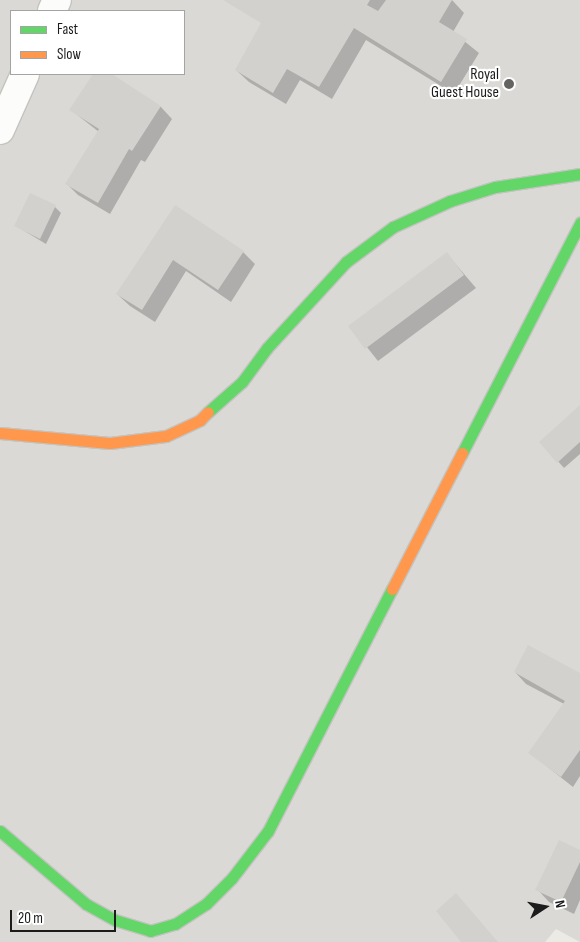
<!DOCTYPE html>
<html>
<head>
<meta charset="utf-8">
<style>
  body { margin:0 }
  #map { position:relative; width:580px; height:942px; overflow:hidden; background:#ebeae4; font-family:"Sofia Sans Condensed",sans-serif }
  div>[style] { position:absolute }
  .residential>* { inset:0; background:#dad9d6 }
  .shadow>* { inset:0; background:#0003 }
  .building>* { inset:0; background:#d3d1cd }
  .roads { filter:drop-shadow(1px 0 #c3c3c0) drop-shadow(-1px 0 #c3c3c0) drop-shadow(0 1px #c3c3c0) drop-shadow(0 -1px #c3c3c0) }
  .street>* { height:28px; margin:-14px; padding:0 14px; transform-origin:14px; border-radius:14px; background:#fcfcfb }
  .fast>* { height:11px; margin:-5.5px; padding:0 5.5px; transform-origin:5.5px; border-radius:5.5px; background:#63d668 }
  .slow>* { height:11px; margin:-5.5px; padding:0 5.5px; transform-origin:5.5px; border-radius:5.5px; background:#ff974d }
  .dots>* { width:14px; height:14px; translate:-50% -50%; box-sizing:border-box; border:2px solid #fff; border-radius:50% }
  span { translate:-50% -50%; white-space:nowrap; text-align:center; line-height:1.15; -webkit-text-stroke:4.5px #fff; paint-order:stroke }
  .poi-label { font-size:16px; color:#1c1c1c }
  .right { translate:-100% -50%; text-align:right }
  .legend { position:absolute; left:10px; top:10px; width:175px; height:65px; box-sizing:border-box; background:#fff; border:1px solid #a4a4a4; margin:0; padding:6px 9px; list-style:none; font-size:15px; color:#1c1c1c }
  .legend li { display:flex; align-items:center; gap:10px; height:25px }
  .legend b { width:25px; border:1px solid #a4a4a4 }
  .north { position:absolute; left:520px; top:882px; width:50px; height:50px; -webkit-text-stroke:4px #fff; paint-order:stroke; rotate:79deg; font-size:14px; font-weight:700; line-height:20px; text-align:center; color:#1c1c1c }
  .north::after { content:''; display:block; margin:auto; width:18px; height:22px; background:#1c1c1c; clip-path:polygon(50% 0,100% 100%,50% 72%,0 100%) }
  .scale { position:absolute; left:10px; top:910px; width:106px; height:22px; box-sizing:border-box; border:2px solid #1c1c1c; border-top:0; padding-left:6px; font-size:15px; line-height:18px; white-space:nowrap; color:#1c1c1c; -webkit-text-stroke:4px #fff; paint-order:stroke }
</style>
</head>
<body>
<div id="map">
  <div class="residential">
    <i style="clip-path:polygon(evenodd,0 0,580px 0,580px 942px,556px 929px,545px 942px,0 942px,0 0,11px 11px,184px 11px,184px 74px,11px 74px,11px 11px)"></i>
  </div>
  <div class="shadow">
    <i style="clip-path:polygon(296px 0,452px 0,464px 13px,453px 32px,479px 53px,454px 94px,366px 40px,332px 99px,300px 80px,286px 104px,249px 82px,236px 70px)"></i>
    <i style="clip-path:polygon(95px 74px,110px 74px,161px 107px,172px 119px,145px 162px,141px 160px,110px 214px,78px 195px,67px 184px,99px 132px,71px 110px)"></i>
    <i style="clip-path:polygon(55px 207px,61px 213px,46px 244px,16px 226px)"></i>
    <i style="clip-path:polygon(176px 207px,243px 252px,255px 264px,231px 302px,186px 271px,155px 322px,130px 306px,117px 294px)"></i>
    <i style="clip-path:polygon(447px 254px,476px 288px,378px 361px,350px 326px)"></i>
    <i style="clip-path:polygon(580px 427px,580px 454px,564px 468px,541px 442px)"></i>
    <i style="clip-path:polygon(515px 672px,580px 674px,580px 776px,573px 787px,530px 753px,564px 704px,526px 684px)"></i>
    <i style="clip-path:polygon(580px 852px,580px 900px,574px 914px,549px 902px,537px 889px)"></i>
  </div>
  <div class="building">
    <i style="clip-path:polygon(223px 0,370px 0,367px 5px,378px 11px,386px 0,452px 0,439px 22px,467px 39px,441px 82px,354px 28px,319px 87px,287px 69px,273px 93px,235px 70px,261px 23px)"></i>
    <i style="clip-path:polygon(93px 74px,112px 74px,161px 106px,132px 151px,129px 149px,98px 203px,65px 184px,99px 129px,69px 110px)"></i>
    <i style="clip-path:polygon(30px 193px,56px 205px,40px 239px,14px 226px)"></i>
    <i style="clip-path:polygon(175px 205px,244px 251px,218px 290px,173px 260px,142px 310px,116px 294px)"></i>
    <i style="clip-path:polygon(447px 252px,464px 275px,365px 349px,348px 326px)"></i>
    <i style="clip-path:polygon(580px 405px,580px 442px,557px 463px,539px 442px)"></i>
    <i style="clip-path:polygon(528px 645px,580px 673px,580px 750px,561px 777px,528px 753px,565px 701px,514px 672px)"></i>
    <i style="clip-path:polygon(559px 840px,580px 850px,580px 862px,561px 902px,535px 890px)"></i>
    <i style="clip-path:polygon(456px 893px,498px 942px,461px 942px,436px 911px)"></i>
  </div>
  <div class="roads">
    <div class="street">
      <i style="left:52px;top:11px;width:12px;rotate:-66deg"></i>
      <i style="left:0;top:130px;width:61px;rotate:-65.9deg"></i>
    </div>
    <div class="fast">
      <i style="left:208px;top:412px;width:45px;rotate:-41.4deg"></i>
      <i style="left:242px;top:382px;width:42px;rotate:-53.7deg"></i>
      <i style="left:267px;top:348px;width:117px;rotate:-47.4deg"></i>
      <i style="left:346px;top:262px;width:59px;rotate:-36.7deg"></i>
      <i style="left:393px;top:227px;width:63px;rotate:-24.5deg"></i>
      <i style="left:450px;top:201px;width:47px;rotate:-17.3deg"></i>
      <i style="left:495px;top:187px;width:86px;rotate:-8.7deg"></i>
      <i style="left:462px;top:453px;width:259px;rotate:-62.8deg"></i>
      <i style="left:0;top:831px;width:113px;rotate:40.3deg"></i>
      <i style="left:86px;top:904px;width:33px;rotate:29deg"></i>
      <i style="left:115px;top:920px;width:37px;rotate:17deg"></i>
      <i style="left:150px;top:931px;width:26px;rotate:-16deg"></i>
      <i style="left:175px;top:924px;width:37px;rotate:-33deg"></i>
      <i style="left:206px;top:904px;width:37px;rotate:-45deg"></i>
      <i style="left:232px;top:878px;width:59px;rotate:-52.5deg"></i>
      <i style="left:268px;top:831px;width:272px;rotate:-62.9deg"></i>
    </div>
    <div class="slow">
      <i style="left:0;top:433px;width:110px;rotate:5.2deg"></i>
      <i style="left:110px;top:443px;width:56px;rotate:-7.1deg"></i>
      <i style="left:166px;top:436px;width:38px;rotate:-25deg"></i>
      <i style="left:200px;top:420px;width:11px;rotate:-45deg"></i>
      <i style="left:392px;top:589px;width:153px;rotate:-62.8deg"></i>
    </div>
  </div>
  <div class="dots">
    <i style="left:509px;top:84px;background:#646462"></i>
  </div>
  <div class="poi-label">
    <span class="right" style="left:499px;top:84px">Royal<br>Guest House</span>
  </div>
  <ul class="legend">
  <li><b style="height:6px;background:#63d668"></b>Fast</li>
  <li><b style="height:6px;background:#ff974d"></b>Slow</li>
  </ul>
  <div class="north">N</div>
  <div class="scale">20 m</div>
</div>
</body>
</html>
